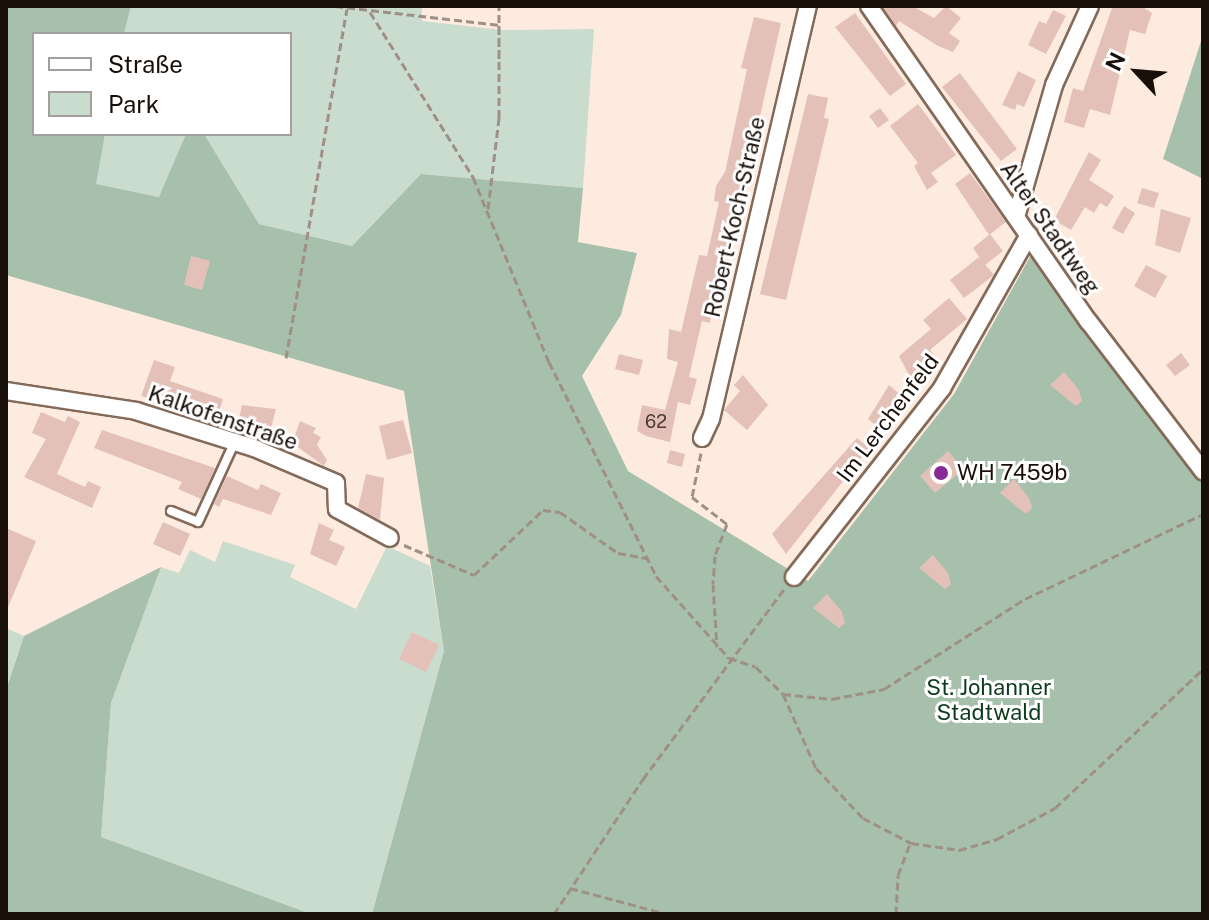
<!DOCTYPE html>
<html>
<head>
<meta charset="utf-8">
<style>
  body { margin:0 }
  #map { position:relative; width:1209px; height:920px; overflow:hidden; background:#fdebdf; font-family:"Public Sans",sans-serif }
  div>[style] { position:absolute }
  .green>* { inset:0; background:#c9dccd }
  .forest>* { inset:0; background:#a6c0ab }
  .building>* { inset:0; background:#e3c1b9 }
  .path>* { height:3px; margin-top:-1.5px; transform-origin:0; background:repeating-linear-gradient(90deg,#9f9087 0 8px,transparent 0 12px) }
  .roads { filter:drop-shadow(2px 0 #836a59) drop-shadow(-2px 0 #836a59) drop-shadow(0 2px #836a59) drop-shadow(0 -2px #836a59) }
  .lane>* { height:8px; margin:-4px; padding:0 4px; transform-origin:4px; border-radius:4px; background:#fff }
  .street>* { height:16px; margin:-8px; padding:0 8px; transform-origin:8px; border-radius:8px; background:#fff }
  .dots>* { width:22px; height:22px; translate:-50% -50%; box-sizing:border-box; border:4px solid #fff; border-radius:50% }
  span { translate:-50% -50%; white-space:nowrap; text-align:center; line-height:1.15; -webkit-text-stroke:6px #fff; paint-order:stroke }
  .number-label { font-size:18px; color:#4c3c35 }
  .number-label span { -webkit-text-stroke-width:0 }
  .street-label { font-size:22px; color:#190f09 }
  .poi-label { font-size:22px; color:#190f09 }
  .left { translate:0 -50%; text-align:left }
  .park-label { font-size:22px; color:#0e3a1e }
  .frame { position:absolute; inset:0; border:8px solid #190f09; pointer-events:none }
  .legend { position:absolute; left:32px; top:32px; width:260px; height:104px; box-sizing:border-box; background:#fff; border:2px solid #a39f9d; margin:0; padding:10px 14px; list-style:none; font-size:24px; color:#190f09 }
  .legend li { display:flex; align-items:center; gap:16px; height:40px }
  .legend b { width:40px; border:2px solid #a39f9d }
  .north { position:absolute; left:1097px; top:32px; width:80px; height:80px; -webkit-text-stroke:6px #fff; paint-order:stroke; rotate:296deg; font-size:22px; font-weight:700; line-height:32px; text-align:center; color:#190f09 }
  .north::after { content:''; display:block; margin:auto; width:28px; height:36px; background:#190f09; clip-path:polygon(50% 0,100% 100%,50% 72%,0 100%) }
</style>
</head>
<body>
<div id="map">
  <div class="green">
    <i style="clip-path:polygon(131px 6px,422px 6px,422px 21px,502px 30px,594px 29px,583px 188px,421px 174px,352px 246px,259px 224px,204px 134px,290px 134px,290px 34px,124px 34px)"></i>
    <i style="clip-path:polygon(105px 134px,186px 134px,160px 197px,95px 184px)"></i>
    <i style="clip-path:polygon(223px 541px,295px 565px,290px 577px,356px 609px,387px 546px,430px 566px,444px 651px,372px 914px,311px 914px,101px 837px,111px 703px,161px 567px,179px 573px,190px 550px,215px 562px)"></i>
    <i style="clip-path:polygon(6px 628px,24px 636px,6px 690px)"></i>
  </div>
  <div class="forest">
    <i style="clip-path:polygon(6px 6px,131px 6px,124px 34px,34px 34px,34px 134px,105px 134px,96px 184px,159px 197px,186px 134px,204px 134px,259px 224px,352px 246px,421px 174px,583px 188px,578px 242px,637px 253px,621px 315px,582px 376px,628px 471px,808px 581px,954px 394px,1031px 255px,1203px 482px,1203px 914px,372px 914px,444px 651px,404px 391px,6px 275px)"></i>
    <i style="clip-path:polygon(1203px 35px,1203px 179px,1163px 159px)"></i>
    <i style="clip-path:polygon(161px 567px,111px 703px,101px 837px,311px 914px,6px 914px,6px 690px,24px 636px)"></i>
  </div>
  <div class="building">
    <i style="clip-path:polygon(882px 6px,912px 6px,934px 18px,946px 6px,961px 18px,949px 33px,960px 41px,953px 52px,938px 46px,899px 21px,896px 26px)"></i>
    <i style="clip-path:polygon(1141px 6px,1152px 13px,1145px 34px,1130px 30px,1110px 115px,1090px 109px,1084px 128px,1064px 122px,1073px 88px,1083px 91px,1112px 8px)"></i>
    <i style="clip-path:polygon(1053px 10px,1066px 16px,1046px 54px,1028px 45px,1039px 21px,1046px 24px)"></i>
    <i style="clip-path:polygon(855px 13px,906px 84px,890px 96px,835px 27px)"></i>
    <i style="clip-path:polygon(754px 17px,781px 23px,749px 165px,744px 163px,743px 201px,716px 283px,710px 323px,702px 321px,689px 377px,697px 379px,690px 405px,678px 402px,670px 442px,646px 436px,637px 431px,642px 405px,665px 410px,678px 362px,667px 359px,669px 329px,681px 332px,699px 255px,707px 256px,719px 202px,714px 201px,716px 186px,725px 172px,747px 69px,741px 68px)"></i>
    <i style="clip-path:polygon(1018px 71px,1036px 80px,1024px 107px,1017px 104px,1015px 110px,1002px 105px)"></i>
    <i style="clip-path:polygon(960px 73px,1017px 149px,1001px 161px,942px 87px)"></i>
    <i style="clip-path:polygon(808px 94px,828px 98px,824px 118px,829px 119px,786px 300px,760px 294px)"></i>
    <i style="clip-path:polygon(918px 104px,956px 155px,931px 173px,938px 182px,927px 190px,914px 166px,918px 163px,890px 126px)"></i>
    <i style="clip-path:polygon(880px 108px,889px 120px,878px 128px,869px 116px)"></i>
    <i style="clip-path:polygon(1089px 152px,1101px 160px,1089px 180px,1114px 196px,1107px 207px,1100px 203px,1094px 213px,1085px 207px,1071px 230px,1054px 220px)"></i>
    <i style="clip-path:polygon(970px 173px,1006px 222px,989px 235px,955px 184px)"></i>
    <i style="clip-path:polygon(1142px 188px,1159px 193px,1154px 208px,1137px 203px)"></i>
    <i style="clip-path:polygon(1124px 206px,1135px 213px,1123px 234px,1112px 228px)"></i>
    <i style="clip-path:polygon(1161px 209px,1191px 218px,1180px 253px,1155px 245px)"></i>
    <i style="clip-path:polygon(990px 234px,1003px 251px,985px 265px,973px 248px)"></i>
    <i style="clip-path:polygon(191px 256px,210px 261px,202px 290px,184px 285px)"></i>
    <i style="clip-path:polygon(979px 257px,994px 275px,964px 298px,950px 280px)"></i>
    <i style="clip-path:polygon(1146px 265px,1167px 276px,1155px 298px,1134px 286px)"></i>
    <i style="clip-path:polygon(949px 298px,967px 319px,930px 350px,935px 356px,913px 383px,899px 356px,931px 329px,923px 320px)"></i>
    <i style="clip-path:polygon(1181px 353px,1190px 365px,1175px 376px,1166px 365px)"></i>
    <i style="clip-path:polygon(619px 354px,643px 360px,639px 375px,615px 369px)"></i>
    <i style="clip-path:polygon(154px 360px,175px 367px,170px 381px,223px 399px,217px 418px,141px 396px)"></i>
    <i style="clip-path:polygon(1064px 372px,1079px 390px,1082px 401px,1076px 406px,1050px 385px)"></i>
    <i style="clip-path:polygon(743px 375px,768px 405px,747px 430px,724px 410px,740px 391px,734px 385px)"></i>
    <i style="clip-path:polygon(889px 385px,903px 397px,884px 432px,868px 419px)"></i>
    <i style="clip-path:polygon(242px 405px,276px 409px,270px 432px,238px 424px)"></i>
    <i style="clip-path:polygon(41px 412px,65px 422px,68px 416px,80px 422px,57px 474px,85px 487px,88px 481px,101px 487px,92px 508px,24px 477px,46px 439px,32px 433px)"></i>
    <i style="clip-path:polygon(403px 420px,412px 453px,387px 460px,379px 426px)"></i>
    <i style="clip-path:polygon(300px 421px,316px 428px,313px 433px,321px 437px,317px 445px,327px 460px,324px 466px,292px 443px)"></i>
    <i style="clip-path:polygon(102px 430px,215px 468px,201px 499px,178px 489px,182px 482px,94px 448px)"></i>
    <i style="clip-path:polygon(857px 438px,869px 448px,786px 554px,772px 534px)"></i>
    <i style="clip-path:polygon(670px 450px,685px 454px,682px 467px,667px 463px)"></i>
    <i style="clip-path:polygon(948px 451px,964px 469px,935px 493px,920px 476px)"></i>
    <i style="clip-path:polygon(366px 474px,384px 478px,380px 520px,358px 508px)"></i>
    <i style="clip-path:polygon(227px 476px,258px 490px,261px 484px,281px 493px,271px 515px,223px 499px,219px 507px,214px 504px)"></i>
    <i style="clip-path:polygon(1014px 479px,1029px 498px,1032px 508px,1026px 514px,1000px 493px)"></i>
    <i style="clip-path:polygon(163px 522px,190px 534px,180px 556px,153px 544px)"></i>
    <i style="clip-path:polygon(319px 523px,334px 530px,329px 540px,345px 547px,336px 566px,310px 554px)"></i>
    <i style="clip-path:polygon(6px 528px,36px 541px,6px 612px)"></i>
    <i style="clip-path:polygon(933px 555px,948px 573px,951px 584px,945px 589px,919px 568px)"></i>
    <i style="clip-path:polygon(827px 594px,842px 612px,845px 623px,839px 628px,813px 608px)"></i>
    <i style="clip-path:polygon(412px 632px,439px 645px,426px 672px,399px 659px)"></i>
  </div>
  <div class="path">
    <i style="left:335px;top:6px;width:166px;rotate:6.6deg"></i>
    <i style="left:370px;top:12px;width:195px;rotate:58deg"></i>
    <i style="left:473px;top:177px;width:200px;rotate:67.7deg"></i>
    <i style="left:549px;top:362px;width:239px;rotate:63.4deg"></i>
    <i style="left:656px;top:576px;width:110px;rotate:48.3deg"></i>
    <i style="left:729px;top:658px;width:28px;rotate:18deg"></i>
    <i style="left:756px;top:667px;width:38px;rotate:45deg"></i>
    <i style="left:783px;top:694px;width:49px;rotate:5.8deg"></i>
    <i style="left:832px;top:699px;width:53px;rotate:-10.9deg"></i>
    <i style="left:884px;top:689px;width:167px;rotate:-32.6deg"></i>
    <i style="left:1025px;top:599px;width:197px;rotate:-25.5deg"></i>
    <i style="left:488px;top:209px;width:92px;rotate:-83.1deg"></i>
    <i style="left:499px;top:118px;width:112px;rotate:-90deg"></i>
    <i style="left:286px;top:358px;width:354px;rotate:-80.1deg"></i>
    <i style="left:701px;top:453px;width:45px;rotate:101.6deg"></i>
    <i style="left:692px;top:497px;width:44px;rotate:37.6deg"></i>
    <i style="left:727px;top:524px;width:34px;rotate:111deg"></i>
    <i style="left:715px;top:556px;width:28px;rotate:94deg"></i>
    <i style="left:713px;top:584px;width:63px;rotate:86.4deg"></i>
    <i style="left:404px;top:545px;width:76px;rotate:23.2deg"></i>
    <i style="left:474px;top:575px;width:95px;rotate:-43.3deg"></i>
    <i style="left:543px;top:510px;width:17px;rotate:7deg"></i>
    <i style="left:560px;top:512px;width:71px;rotate:35.3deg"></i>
    <i style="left:618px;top:553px;width:29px;rotate:10deg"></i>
    <i style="left:783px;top:694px;width:81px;rotate:66deg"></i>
    <i style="left:816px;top:768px;width:69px;rotate:46.8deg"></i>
    <i style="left:863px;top:818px;width:54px;rotate:27.5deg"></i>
    <i style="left:911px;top:843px;width:49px;rotate:8.3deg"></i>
    <i style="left:959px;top:850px;width:40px;rotate:-16deg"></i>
    <i style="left:997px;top:839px;width:66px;rotate:-28.1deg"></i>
    <i style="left:1055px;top:808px;width:203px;rotate:-43.2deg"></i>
    <i style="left:570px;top:888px;width:100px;rotate:15deg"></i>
    <i style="left:554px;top:914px;width:162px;rotate:-56.6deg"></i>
    <i style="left:643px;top:779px;width:238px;rotate:-53.4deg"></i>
    <i style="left:896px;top:914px;width:39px;rotate:-87deg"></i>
    <i style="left:898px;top:875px;width:33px;rotate:-69deg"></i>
  </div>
  <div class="roads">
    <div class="lane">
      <i style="left:171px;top:511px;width:29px;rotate:22deg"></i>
      <i style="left:198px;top:522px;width:89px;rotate:-65.4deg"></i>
    </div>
    <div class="street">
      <i style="left:869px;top:6px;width:385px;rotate:55.2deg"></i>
      <i style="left:1089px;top:322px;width:188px;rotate:52.6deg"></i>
      <i style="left:1016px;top:217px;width:137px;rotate:-73.9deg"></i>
      <i style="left:1054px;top:85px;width:87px;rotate:-65.5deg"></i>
      <i style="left:6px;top:391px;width:132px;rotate:8.7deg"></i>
      <i style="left:136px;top:411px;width:124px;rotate:17.4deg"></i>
      <i style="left:254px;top:448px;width:89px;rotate:23.1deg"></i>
      <i style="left:336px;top:483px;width:26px;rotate:88deg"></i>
      <i style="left:337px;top:509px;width:60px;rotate:28.7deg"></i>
      <i style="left:702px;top:438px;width:21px;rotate:-65deg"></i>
      <i style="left:711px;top:419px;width:424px;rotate:-76.8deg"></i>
      <i style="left:794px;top:577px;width:240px;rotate:-51.9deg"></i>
      <i style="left:942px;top:388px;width:176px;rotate:-60.4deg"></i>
    </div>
  </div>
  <div class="dots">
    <i style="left:941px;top:473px;background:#882a95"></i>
  </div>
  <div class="number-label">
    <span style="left:656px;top:422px">62</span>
  </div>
  <div class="street-label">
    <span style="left:735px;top:217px;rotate:-77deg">Robert-Koch-Straße</span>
    <span style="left:1050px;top:228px;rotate:55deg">Alter Stadtweg</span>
    <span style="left:223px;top:418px;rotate:19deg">Kalkofenstraße</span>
    <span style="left:888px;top:418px;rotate:-53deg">Im Lerchenfeld</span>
  </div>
  <div class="poi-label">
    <span class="left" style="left:957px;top:473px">WH 7459b</span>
  </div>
  <div class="park-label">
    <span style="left:989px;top:700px">St. Johanner<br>Stadtwald</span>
  </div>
  <div class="frame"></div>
  <ul class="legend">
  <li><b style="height:10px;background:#fff"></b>Straße</li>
  <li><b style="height:22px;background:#c9dccd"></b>Park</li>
  </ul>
  <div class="north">N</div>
</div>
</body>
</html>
